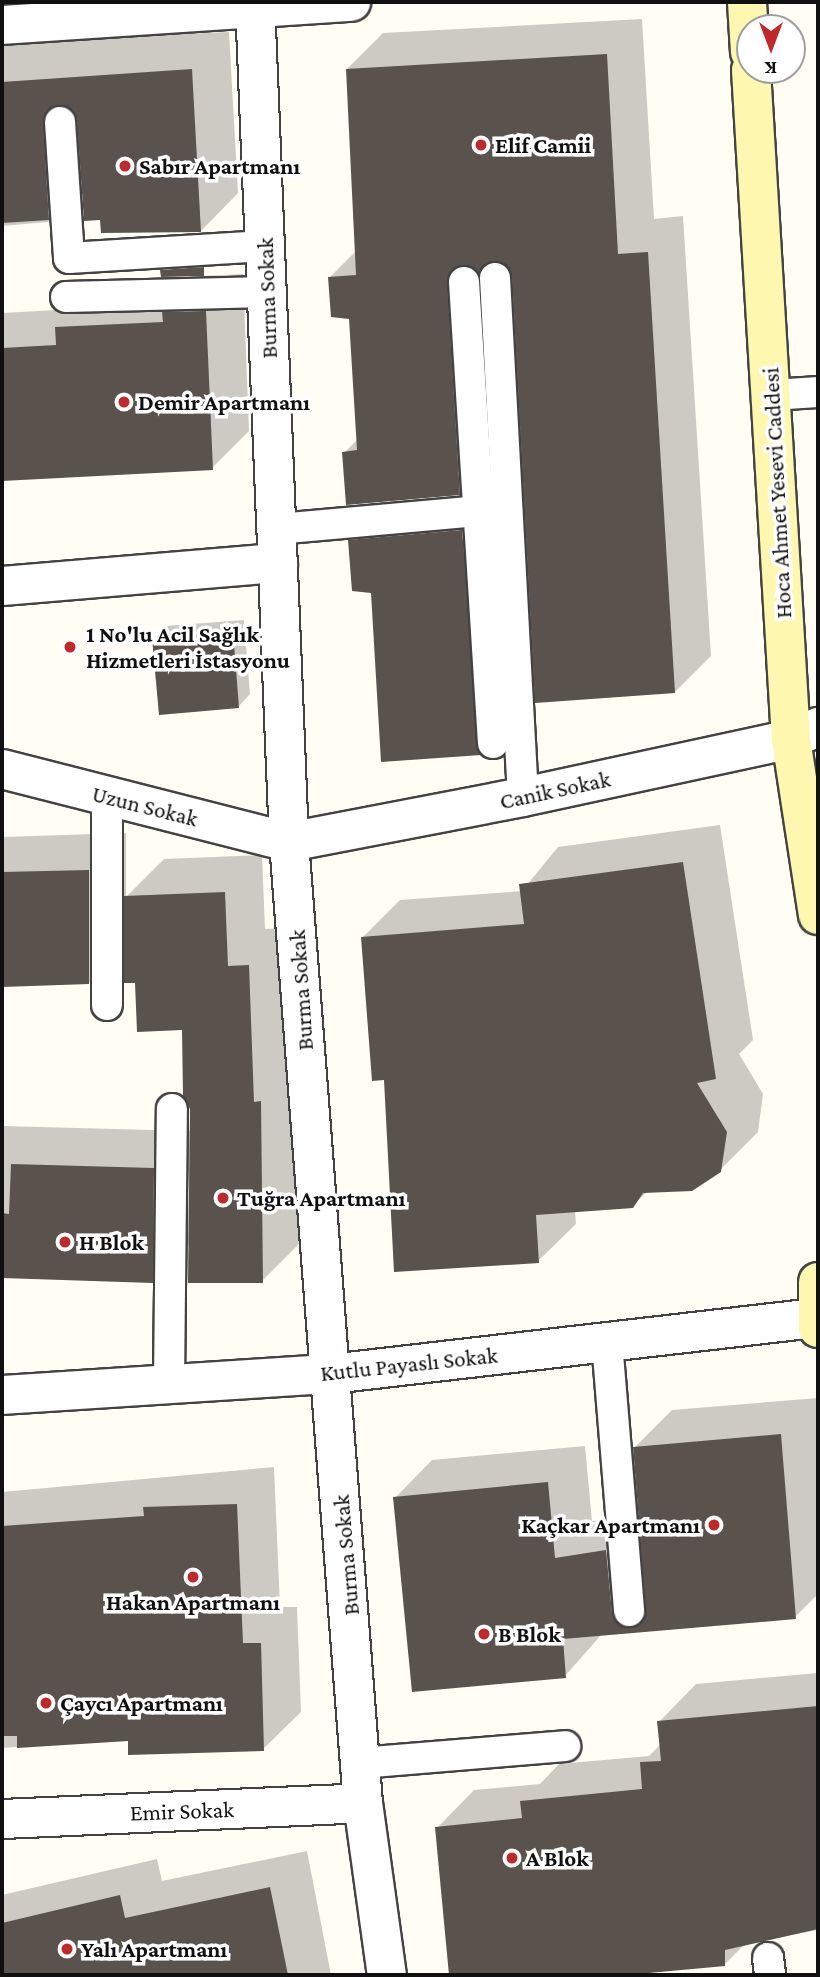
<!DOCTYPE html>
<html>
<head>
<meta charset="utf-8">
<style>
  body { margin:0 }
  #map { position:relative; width:820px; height:1977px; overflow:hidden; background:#fffdf4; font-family:"Crimson Pro",serif }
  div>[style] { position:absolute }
  .shadow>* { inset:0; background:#0003 }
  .building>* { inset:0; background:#59524d }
  .roads { filter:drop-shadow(2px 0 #434343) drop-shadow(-2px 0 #434343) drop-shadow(0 2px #434343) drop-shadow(0 -2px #434343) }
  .service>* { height:30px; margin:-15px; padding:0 15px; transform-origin:15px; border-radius:15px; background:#fff }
  .minor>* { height:38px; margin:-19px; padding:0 19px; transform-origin:19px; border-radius:19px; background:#fff }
  .secondary>* { height:38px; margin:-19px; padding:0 19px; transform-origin:19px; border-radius:19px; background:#fdf7b0 }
  .dots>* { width:19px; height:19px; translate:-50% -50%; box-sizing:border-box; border:4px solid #fff; border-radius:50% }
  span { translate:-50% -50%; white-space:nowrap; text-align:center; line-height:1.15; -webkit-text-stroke:7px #fff; paint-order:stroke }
  .poi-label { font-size:23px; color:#101010; font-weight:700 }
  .left { translate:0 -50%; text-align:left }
  .right { translate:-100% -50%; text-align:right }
  .street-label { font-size:23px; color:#101010 }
  .frame { position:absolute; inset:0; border:4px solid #101010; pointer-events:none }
  .north { position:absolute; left:736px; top:14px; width:70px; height:70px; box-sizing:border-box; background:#fff; border:2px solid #9f9f9f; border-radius:50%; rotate:180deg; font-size:19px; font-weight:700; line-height:28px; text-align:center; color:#101010 }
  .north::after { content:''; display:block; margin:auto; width:24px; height:32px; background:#c0292b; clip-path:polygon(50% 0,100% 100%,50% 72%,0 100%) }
</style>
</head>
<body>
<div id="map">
  <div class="shadow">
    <i style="clip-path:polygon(642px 19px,654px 219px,683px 216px,711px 656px,675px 692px,504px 261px,483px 266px,495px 457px,459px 493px,344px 453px,358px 439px,350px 317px,330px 277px,357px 250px,347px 69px,383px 33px)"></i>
    <i style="clip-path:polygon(229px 32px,238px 193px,201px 231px,84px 187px,48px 222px,2px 226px,2px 42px)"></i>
    <i style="clip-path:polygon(243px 274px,249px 431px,212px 468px,2px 479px,2px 313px,75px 309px,191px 286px,201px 276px)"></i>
    <i style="clip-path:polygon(499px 494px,517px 716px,480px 753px,372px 592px,350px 541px,388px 504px)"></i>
    <i style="clip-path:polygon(244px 620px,250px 694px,239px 706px,154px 638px,166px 626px)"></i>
    <i style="clip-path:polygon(720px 825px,753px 1040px,739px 1054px,763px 1094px,758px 1132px,720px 1170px,648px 1191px,632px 1206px,575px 1211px,576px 1224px,538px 1261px,385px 1078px,363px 937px,400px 900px,522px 891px,558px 847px)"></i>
    <i style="clip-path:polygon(126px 833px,126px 897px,164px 859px,262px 855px,265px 929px,285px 928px,298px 1065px,299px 1244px,262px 1281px,190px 1243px,152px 1281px,2px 1276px,2px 1126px,191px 1131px,184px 1028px,136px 981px,126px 945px,89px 983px,2px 985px,2px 837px)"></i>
    <i style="clip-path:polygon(818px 1398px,818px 1594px,795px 1617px,602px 1634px,565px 1676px,395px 1498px,432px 1460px,585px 1446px,592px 1521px,640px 1514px,635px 1447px,672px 1410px)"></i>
    <i style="clip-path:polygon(274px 1467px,280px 1607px,297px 1607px,301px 1712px,263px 1749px,129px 1739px,2px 1748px,2px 1492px)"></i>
    <i style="clip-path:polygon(818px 1673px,818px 1930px,745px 1944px,724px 1965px,624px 1975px,451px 1975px,437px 1828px,474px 1790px,540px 1784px,559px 1764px,649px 1756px,661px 1744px,659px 1722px,696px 1684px)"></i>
    <i style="clip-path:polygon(307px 1851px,331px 1975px,2px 1975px,2px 1895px,157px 1859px,162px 1881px)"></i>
  </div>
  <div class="building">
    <i style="clip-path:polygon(607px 54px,618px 254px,648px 252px,675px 693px,535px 703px,512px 277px,503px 263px,486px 263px,479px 273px,455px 267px,447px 282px,460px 495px,346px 505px,342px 452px,357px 450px,349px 319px,331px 317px,328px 277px,356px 275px,346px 69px)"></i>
    <i style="clip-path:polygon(192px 69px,201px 232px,101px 233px,100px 220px,84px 221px,77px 120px,60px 105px,43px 122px,49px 220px,2px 223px,2px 82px)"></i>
    <i style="clip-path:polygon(204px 267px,204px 276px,161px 277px,160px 270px)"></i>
    <i style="clip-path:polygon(206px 311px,213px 470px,2px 481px,2px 348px,56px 345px,55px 327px,163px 322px,162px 312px)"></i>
    <i style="clip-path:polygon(462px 530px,481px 755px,381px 762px,371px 593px,352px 591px,348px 540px)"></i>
    <i style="clip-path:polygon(233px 631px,239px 708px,159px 715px,152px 638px)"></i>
    <i style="clip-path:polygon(683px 862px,716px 1079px,697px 1083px,727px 1132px,721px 1172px,692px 1191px,643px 1193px,633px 1208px,536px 1215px,539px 1263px,394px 1272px,384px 1080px,372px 1081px,361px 937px,524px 924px,519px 884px)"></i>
    <i style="clip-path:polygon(89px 870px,89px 984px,2px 987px,2px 872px)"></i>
    <i style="clip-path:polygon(225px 892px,228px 966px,249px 965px,254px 1102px,261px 1101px,263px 1283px,188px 1283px,190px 1109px,183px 1096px,182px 1030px,137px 1032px,135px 983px,124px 983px,124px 896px)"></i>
    <i style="clip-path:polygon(11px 1164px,154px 1168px,153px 1283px,2px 1278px,2px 1213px,9px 1214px)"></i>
    <i style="clip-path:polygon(781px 1434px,796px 1619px,563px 1639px,566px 1678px,412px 1692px,393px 1497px,548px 1482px,555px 1558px,606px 1550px,612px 1613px,631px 1628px,646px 1610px,633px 1447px)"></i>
    <i style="clip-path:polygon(237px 1504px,243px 1643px,261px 1643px,264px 1751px,128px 1755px,128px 1741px,17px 1748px,17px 1736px,2px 1736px,2px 1526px,144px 1516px,143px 1507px)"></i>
    <i style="clip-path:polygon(818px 1706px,818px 1929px,725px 1950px,725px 1966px,627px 1975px,449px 1975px,435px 1827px,522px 1818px,520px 1801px,642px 1789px,640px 1762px,661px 1761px,657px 1721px)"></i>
    <i style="clip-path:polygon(270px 1887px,288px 1975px,2px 1975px,2px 1923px,120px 1895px,125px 1918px)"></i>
  </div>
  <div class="roads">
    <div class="service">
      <i style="left:60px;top:122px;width:136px;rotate:86.2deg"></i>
      <i style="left:69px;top:258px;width:196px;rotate:-3.5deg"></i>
      <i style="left:495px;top:278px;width:520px;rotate:86.91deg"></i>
      <i style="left:464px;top:282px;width:462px;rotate:86.4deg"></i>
      <i style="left:66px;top:297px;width:201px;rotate:-1.4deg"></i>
      <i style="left:771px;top:395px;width:47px;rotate:-3.7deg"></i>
      <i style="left:277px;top:529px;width:203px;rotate:-5.1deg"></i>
      <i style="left:107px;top:1005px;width:209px;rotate:-90deg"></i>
      <i style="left:607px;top:1342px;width:270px;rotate:85.3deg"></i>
      <i style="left:169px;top:1384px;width:275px;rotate:-89.4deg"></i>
      <i style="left:360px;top:1763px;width:206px;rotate:-4.7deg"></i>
      <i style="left:768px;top:1958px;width:17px;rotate:83deg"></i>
    </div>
    <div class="minor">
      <i style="left:255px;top:2px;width:841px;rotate:87.68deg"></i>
      <i style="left:289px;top:842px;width:964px;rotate:85.6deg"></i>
      <i style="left:363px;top:1803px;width:174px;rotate:82.1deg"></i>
      <i style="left:2px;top:25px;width:350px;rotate:-3.8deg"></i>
      <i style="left:2px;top:586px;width:277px;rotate:-4.8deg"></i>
      <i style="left:2px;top:769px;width:296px;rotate:14.3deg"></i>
      <i style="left:289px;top:842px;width:238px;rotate:-10.9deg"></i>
      <i style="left:523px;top:797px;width:274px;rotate:-12.2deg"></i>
      <i style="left:791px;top:739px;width:30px;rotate:-24deg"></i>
      <i style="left:2px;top:1395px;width:330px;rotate:-3.7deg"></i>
      <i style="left:331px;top:1374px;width:487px;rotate:-6.6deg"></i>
      <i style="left:2px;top:1819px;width:361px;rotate:-2.5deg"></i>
    </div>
    <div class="secondary">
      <i style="left:747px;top:2px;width:50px;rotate:86.6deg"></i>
      <i style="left:751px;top:70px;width:670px;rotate:86.58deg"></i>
      <i style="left:791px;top:739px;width:178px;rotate:81.3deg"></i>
      <i style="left:818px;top:1282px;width:46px;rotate:90deg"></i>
    </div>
  </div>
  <div class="dots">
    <i style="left:481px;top:145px;background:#c0292b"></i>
    <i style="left:125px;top:166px;background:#c0292b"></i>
    <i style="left:124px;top:402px;background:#c0292b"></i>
    <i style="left:70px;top:647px;background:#c0292b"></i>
    <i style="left:223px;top:1198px;background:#c0292b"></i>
    <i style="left:65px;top:1242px;background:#c0292b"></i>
    <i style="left:714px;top:1525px;background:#c0292b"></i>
    <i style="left:193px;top:1577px;background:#c0292b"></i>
    <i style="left:484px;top:1634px;background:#c0292b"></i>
    <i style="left:46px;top:1703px;background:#c0292b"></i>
    <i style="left:512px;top:1858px;background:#c0292b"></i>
    <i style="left:67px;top:1949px;background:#c0292b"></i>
  </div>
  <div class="poi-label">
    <span class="left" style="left:495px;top:145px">Elif Camii</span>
    <span class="left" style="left:139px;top:166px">Sabır Apartmanı</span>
    <span class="left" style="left:138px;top:402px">Demir Apartmanı</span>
    <span class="left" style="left:86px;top:647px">1 No'lu Acil Sağlık<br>Hizmetleri İstasyonu</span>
    <span class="left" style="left:237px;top:1198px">Tuğra Apartmanı</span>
    <span class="left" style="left:79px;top:1242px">H Blok</span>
    <span class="right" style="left:700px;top:1525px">Kaçkar Apartmanı</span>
    <span style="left:193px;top:1602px">Hakan Apartmanı</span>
    <span class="left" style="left:498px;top:1634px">B Blok</span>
    <span class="left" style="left:60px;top:1703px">Çaycı Apartmanı</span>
    <span class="left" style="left:526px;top:1858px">A Blok</span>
    <span class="left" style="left:81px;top:1949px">Yalı Apartmanı</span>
  </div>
  <div class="street-label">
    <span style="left:267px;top:298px;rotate:-92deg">Burma Sokak</span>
    <span style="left:777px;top:493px;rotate:-93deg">Hoca Ahmet Yesevi Caddesi</span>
    <span style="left:555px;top:790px;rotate:-12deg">Canik Sokak</span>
    <span style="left:145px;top:806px;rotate:14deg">Uzun Sokak</span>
    <span style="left:301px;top:990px;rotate:-94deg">Burma Sokak</span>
    <span style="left:409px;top:1364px;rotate:-6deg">Kutlu Payaslı Sokak</span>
    <span style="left:346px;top:1555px;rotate:-95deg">Burma Sokak</span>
    <span style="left:182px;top:1811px;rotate:-2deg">Emir Sokak</span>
  </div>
  <div class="frame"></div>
  <div class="north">K</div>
</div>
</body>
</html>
